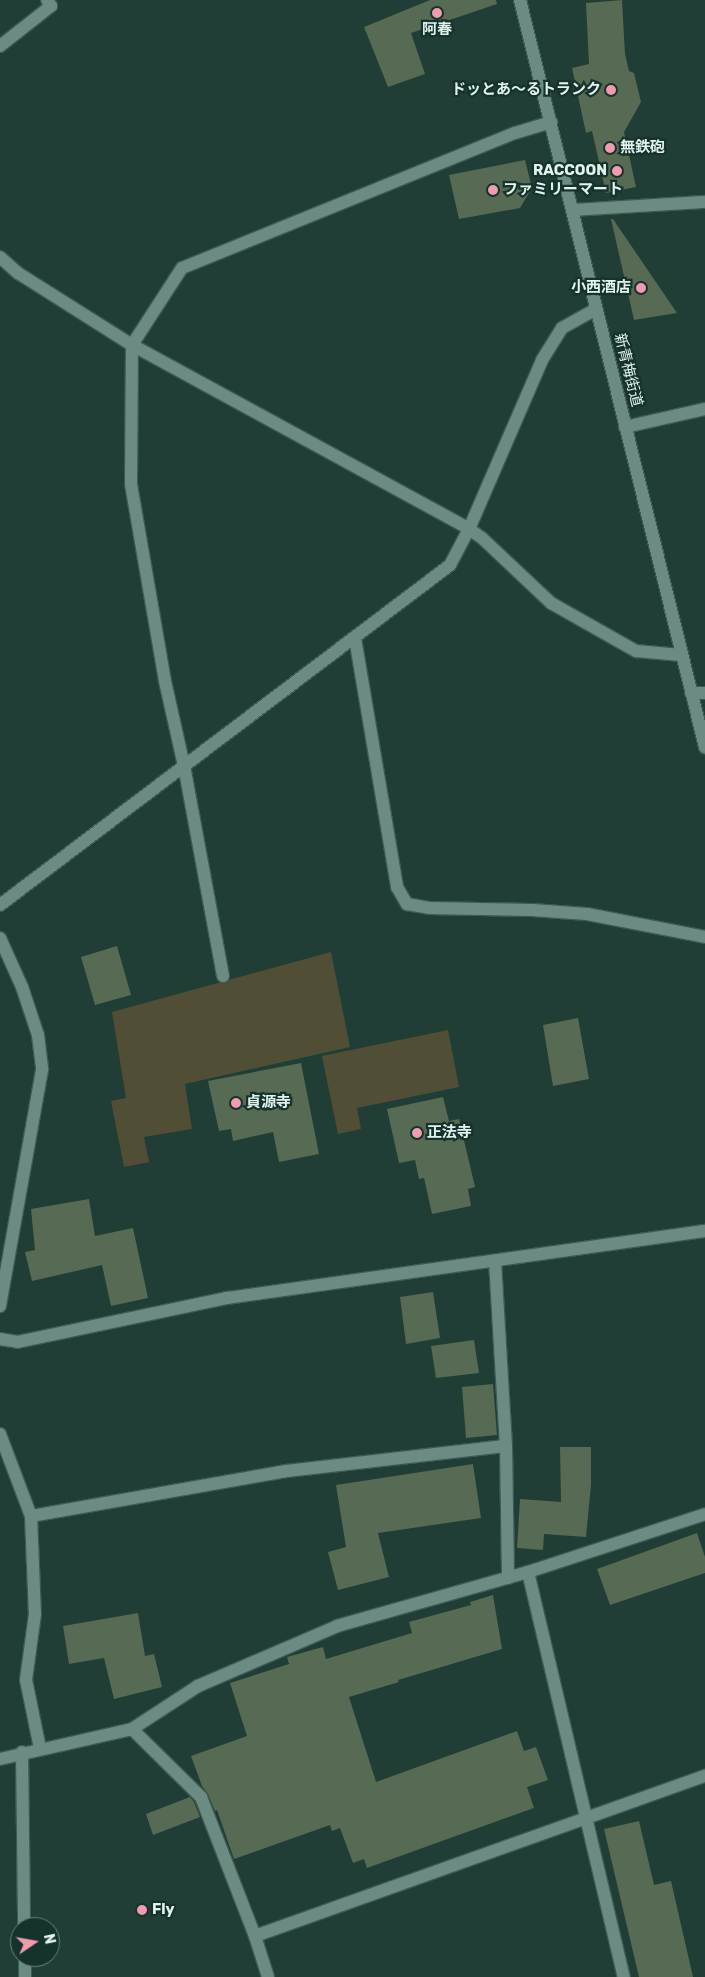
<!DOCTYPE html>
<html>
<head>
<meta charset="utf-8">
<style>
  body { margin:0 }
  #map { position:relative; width:705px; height:1977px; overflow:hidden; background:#203e36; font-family:Rubik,"Noto Sans JP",sans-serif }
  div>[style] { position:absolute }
  .green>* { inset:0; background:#504f35 }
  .building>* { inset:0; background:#566a54 }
  .roads { filter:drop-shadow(1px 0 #3e5a54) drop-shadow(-1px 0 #3e5a54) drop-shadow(0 1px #3e5a54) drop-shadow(0 -1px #3e5a54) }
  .minor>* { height:12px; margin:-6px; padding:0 6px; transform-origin:6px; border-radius:6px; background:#6c8c83 }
  .tertiary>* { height:12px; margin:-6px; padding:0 6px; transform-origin:6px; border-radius:6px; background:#6c8c83 }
  .secondary>* { height:12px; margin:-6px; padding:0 6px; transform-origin:6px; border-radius:6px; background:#6c8c83 }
  .dots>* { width:14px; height:14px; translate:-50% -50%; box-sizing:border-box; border:2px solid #15332c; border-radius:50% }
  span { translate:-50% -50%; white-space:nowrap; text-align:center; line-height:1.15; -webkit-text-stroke:4.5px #15332c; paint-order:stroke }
  .poi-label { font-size:15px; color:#e2f3ee; font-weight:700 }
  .right { translate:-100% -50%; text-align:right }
  .left { translate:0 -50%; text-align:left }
  .street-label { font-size:15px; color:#e2f3ee }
  .north { position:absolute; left:10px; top:1917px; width:50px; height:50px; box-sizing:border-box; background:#15332c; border:1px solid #67807a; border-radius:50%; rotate:78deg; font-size:14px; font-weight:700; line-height:20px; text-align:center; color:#e2f3ee }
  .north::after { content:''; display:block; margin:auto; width:18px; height:22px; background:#f29aaf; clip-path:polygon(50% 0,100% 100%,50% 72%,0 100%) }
</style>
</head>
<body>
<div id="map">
  <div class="green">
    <i style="clip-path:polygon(331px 952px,350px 1047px,185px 1084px,192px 1129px,144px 1137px,149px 1162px,124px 1167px,111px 1101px,126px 1098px,112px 1012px)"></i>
    <i style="clip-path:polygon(448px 1030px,459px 1087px,357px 1108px,361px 1129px,338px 1134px,322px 1056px)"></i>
  </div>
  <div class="building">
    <i style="clip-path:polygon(430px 0,496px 0,497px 4px,411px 33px,425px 74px,388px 87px,364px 27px)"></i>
    <i style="clip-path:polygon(622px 0,625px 54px,629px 71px,634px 73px,641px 102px,624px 132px,636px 187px,606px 193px,592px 131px,586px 133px,572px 68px,589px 64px,586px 3px)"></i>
    <i style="clip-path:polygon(525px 160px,532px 188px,520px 208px,459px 219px,449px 175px)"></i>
    <i style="clip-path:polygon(611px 219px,613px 219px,677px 313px,634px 320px)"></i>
    <i style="clip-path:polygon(117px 946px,131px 995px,95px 1005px,81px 957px)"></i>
    <i style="clip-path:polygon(578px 1018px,589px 1079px,553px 1086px,543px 1025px)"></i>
    <i style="clip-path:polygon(301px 1063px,319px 1154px,279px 1162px,273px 1132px,233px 1141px,231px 1129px,219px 1131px,208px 1081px)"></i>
    <i style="clip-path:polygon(443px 1097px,449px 1121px,459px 1119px,475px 1187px,468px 1189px,471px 1206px,432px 1214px,424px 1178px,419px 1179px,415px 1160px,399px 1163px,387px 1109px)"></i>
    <i style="clip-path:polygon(89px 1199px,95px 1236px,133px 1228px,148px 1298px,111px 1306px,102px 1265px,32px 1281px,25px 1252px,35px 1250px,31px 1209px)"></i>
    <i style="clip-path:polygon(433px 1292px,440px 1338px,406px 1344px,400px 1297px)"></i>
    <i style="clip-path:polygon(474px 1340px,479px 1373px,436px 1378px,431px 1346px)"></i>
    <i style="clip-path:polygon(493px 1384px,497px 1435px,466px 1438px,462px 1387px)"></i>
    <i style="clip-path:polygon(560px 1447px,591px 1447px,591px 1485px,586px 1537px,544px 1534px,543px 1550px,517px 1548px,520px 1499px,561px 1502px)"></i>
    <i style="clip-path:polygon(473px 1464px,481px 1518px,378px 1533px,389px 1577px,338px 1590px,328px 1552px,346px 1547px,336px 1485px)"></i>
    <i style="clip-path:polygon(697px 1533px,705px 1557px,705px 1573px,610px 1605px,597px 1569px)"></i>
    <i style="clip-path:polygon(493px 1595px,502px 1649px,398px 1680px,399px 1682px,349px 1697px,376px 1782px,517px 1731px,524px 1751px,536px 1747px,548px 1780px,527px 1787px,534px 1808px,367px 1868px,364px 1859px,353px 1863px,340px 1828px,332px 1831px,330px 1825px,234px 1859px,217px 1810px,215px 1811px,208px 1794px,202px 1786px,191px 1756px,247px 1736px,230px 1683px,289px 1664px,287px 1657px,323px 1647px,326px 1659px,412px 1633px,409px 1622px,471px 1605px,470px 1602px)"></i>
    <i style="clip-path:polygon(138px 1613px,145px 1656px,154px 1654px,162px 1687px,114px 1699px,104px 1658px,69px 1664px,63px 1626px)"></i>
    <i style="clip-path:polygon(190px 1797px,194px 1802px,200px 1817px,153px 1835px,146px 1814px)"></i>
    <i style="clip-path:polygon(639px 1821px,654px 1885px,671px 1881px,693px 1977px,639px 1977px,604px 1829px)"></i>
  </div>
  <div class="roads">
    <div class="minor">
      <i style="left:0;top:46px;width:65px;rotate:-38.1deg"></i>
      <i style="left:51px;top:6px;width:7px;rotate:-124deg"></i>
      <i style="left:573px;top:210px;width:132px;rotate:-3.5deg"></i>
      <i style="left:0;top:257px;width:24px;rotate:42deg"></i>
      <i style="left:18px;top:273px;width:135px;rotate:32.3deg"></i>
      <i style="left:132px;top:345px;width:384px;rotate:28.6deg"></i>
      <i style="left:469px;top:529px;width:16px;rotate:35deg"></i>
      <i style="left:482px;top:538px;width:95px;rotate:43.3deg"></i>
      <i style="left:551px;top:603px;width:98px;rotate:29.5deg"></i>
      <i style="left:636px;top:651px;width:45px;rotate:5.1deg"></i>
      <i style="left:625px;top:427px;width:82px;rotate:-12.7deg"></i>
      <i style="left:355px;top:638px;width:253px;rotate:80.4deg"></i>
      <i style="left:397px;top:887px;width:20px;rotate:60deg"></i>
      <i style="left:407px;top:904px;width:22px;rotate:10deg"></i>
      <i style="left:429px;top:908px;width:103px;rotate:1.1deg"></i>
      <i style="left:532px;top:910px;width:55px;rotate:4.2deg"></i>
      <i style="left:587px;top:914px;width:120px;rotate:11deg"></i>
      <i style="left:691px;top:693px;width:14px"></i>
      <i style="left:0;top:905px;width:564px;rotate:-37.07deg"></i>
      <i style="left:450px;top:565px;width:41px;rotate:-62.2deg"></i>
      <i style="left:469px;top:529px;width:184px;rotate:-66.6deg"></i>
      <i style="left:542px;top:360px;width:38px;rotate:-58deg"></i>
      <i style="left:562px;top:328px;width:39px;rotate:-29deg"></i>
      <i style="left:0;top:938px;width:54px;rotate:65.8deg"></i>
      <i style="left:22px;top:987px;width:51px;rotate:71.6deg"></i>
      <i style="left:38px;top:1035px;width:35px;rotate:83deg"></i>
      <i style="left:42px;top:1070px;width:240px;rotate:100.1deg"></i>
      <i style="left:223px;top:976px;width:214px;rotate:-100.5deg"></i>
      <i style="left:184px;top:766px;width:87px;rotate:-102.6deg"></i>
      <i style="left:165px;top:681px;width:200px;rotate:-99.8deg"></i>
      <i style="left:131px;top:484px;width:139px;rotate:-89.6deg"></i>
      <i style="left:132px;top:345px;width:92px;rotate:-57deg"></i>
      <i style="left:182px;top:268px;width:359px;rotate:-22.1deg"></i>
      <i style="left:515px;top:133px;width:38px;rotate:-17deg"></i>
      <i style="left:495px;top:1261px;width:185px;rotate:86.6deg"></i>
      <i style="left:506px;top:1446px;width:132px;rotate:89.1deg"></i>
      <i style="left:0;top:1339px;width:18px;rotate:9deg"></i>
      <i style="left:18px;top:1342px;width:214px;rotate:-11.9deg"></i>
      <i style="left:227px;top:1298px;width:483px;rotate:-8deg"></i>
      <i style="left:0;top:1434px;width:88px;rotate:69.3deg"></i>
      <i style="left:31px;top:1516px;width:98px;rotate:87.7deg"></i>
      <i style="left:35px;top:1614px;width:67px;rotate:97.8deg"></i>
      <i style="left:26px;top:1680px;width:69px;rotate:78.4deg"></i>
      <i style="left:31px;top:1516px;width:259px;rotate:-10deg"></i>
      <i style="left:286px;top:1471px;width:221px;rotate:-6.5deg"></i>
      <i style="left:528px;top:1572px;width:416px;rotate:76.7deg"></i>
      <i style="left:132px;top:1729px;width:97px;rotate:44.6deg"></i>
      <i style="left:201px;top:1797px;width:149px;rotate:68.8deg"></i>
      <i style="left:255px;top:1936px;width:43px;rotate:72.4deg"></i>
      <i style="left:22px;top:1752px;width:175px;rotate:89.3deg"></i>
      <i style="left:255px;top:1936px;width:478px;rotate:-19.6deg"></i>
      <i style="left:25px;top:1957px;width:20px;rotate:90deg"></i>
    </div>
    <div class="tertiary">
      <i style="left:0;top:1759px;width:135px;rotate:-12.8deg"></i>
      <i style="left:132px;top:1729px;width:79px;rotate:-33.1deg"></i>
      <i style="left:198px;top:1686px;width:151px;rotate:-23.3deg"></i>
      <i style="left:337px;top:1626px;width:198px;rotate:-15.8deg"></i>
      <i style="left:528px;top:1572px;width:186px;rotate:-18.1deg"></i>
    </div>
    <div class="secondary">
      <i style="left:520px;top:0;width:770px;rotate:76.09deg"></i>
    </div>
  </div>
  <div class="dots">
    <i style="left:437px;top:13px;background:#f29aaf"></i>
    <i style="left:611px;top:90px;background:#f29aaf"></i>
    <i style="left:610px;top:148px;background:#f29aaf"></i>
    <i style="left:617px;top:171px;background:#f29aaf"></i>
    <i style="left:493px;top:190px;background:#f29aaf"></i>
    <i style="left:641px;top:288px;background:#f29aaf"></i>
    <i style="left:236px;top:1103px;background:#f29aaf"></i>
    <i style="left:417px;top:1133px;background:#f29aaf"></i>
    <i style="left:142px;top:1910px;background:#f29aaf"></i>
  </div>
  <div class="poi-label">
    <span style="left:437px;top:30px">阿春</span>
    <span class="right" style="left:601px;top:90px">ドッとあ～るトランク</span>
    <span class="left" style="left:620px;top:148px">無鉄砲</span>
    <span class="right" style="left:607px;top:171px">RACCOON</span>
    <span class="left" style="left:503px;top:190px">ファミリーマート</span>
    <span class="right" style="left:631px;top:288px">小西酒店</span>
    <span class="left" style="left:246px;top:1103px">貞源寺</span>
    <span class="left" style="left:427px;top:1133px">正法寺</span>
    <span class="left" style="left:152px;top:1910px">Fly</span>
  </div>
  <div class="street-label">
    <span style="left:628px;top:370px;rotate:76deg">新青梅街道</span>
  </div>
  <div class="north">N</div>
</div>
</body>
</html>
